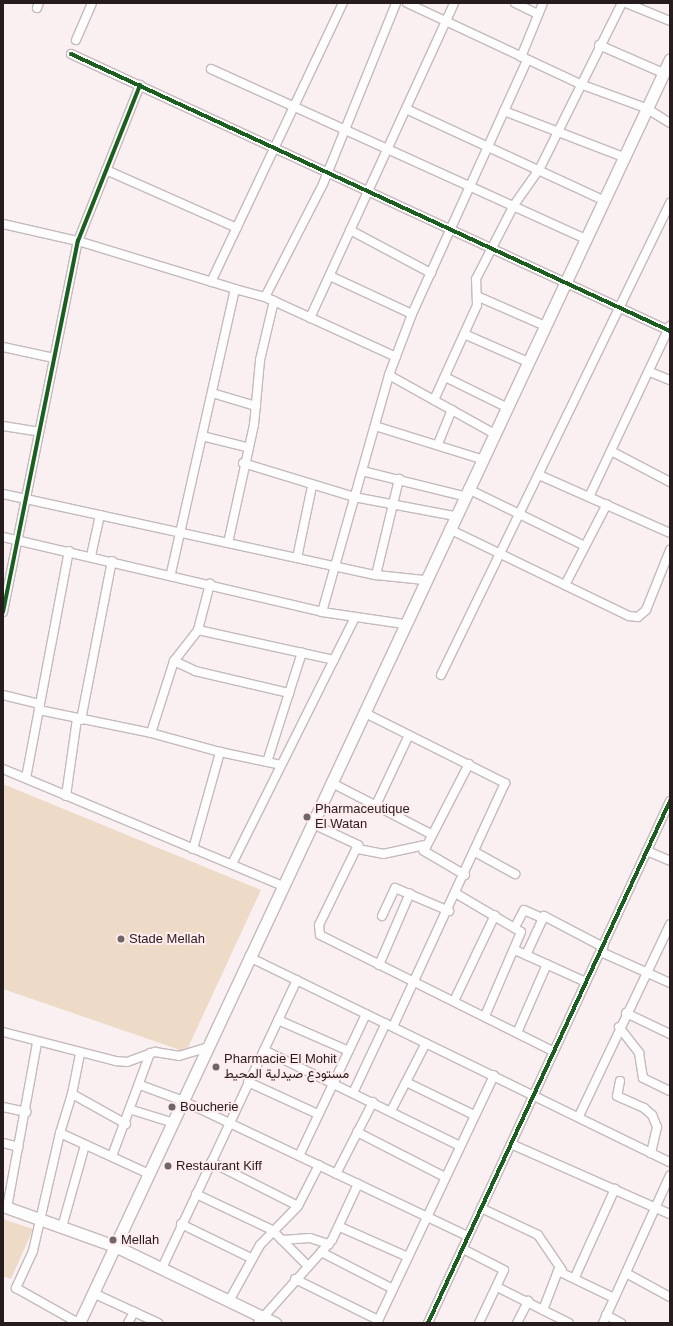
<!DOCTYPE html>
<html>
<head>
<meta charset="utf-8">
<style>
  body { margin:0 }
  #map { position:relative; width:673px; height:1326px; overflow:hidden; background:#faf0f2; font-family:Arial,Vazirmatn,sans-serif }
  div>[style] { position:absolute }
  .green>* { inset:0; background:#eddbc7 }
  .roads { filter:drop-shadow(1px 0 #c4babb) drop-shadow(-1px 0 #c4babb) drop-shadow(0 1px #c4babb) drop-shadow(0 -1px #c4babb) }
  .street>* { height:8px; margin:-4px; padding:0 4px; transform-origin:4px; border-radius:4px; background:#fefdfd }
  .secondary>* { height:11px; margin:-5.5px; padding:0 5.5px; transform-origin:5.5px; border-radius:5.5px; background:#fefdfd }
  .cycleway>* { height:4px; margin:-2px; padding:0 2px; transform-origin:2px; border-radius:2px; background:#1b5e20 }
  .dots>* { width:11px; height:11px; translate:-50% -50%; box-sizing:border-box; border:2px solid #feecee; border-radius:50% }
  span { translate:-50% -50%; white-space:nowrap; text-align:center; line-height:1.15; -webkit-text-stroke:4px #feecee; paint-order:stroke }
  .poi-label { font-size:13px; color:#261b1d }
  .left { translate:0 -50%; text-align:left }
  .frame { position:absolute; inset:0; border:4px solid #261b1d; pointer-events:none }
</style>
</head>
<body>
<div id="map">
  <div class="green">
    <i style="clip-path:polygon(3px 784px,261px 890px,186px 1052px,3px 989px)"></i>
    <i style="clip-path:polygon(3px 1219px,33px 1229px,11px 1279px,3px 1276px)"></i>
  </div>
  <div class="roads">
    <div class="street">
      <i style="left:407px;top:3px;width:191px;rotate:25.1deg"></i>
      <i style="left:580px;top:84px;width:70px;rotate:20deg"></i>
      <i style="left:646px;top:108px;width:28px;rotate:32deg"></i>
      <i style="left:515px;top:3px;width:25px;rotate:26deg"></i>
      <i style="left:626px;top:3px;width:48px;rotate:22.2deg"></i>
      <i style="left:37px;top:8px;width:5px;rotate:-68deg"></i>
      <i style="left:76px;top:40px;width:40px;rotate:-66.6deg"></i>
      <i style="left:599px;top:45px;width:70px;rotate:23.6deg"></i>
      <i style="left:71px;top:54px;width:660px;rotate:24.82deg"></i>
      <i style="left:521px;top:57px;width:58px;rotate:-67.8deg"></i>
      <i style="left:211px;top:69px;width:411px;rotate:24.4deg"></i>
      <i style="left:406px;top:109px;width:217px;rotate:24.8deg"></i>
      <i style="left:504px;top:111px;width:128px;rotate:21.1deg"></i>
      <i style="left:106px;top:170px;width:143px;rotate:23.9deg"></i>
      <i style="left:3px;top:224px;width:77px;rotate:12.8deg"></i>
      <i style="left:78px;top:241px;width:164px;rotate:17deg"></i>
      <i style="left:235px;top:289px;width:292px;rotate:102.7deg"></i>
      <i style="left:350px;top:230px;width:92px;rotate:28deg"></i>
      <i style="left:330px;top:276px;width:90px;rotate:24.9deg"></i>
      <i style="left:211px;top:282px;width:309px;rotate:-64.7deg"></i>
      <i style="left:235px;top:289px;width:31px;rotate:15deg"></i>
      <i style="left:265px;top:297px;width:144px;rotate:24.6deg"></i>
      <i style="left:265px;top:297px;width:127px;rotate:-62.8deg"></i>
      <i style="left:323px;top:184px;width:195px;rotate:-68deg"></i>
      <i style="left:479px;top:297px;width:72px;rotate:23.7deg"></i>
      <i style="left:310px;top:318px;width:346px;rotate:-65.4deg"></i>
      <i style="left:464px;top:334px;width:70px;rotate:23.6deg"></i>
      <i style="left:3px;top:347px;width:52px;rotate:12.2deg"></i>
      <i style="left:650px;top:372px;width:22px;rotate:22deg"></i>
      <i style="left:445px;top:377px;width:68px;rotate:26.2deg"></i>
      <i style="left:212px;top:393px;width:46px;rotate:16.5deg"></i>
      <i style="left:434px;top:400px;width:104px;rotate:-65.6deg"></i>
      <i style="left:477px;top:305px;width:26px;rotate:-92deg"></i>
      <i style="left:476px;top:279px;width:83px;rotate:-62.8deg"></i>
      <i style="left:514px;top:205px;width:45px;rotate:-54.9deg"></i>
      <i style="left:540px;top:168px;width:184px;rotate:-63.6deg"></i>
      <i style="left:3px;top:426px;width:36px;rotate:9deg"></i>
      <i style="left:375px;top:426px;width:111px;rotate:17.3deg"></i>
      <i style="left:493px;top:433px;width:119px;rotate:-150.9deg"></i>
      <i style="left:389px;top:375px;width:65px;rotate:-69.3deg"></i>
      <i style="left:412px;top:314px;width:279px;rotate:-65.6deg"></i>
      <i style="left:202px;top:436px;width:45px;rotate:14deg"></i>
      <i style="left:438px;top:444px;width:37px;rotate:-68deg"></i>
      <i style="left:611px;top:451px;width:67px;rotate:27.7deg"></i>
      <i style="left:243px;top:463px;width:116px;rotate:17deg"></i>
      <i style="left:354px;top:497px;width:103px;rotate:10.7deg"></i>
      <i style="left:362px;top:471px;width:105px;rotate:13.8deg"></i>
      <i style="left:539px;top:475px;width:143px;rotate:23.9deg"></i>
      <i style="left:468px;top:489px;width:130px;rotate:26deg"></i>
      <i style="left:3px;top:494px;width:382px;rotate:12.3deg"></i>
      <i style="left:376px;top:575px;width:48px;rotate:5.9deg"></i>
      <i style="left:589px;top:497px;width:189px;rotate:-64.7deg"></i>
      <i style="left:449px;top:529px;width:200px;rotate:25.8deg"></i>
      <i style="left:629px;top:616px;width:9px;rotate:6deg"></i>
      <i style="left:638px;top:617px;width:11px;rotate:-41deg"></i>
      <i style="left:646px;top:610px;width:65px;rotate:-68.2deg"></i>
      <i style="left:3px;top:537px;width:328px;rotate:13.2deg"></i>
      <i style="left:322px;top:612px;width:83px;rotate:8.3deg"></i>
      <i style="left:228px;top:543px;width:121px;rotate:-77.6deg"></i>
      <i style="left:254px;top:425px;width:65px;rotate:-84.7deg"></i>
      <i style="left:260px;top:360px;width:61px;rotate:-76.7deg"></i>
      <i style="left:91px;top:556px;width:42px;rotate:-77.6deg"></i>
      <i style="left:297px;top:558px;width:74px;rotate:-78.2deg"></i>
      <i style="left:376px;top:575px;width:99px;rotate:-76.5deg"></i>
      <i style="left:565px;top:585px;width:91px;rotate:-62.6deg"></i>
      <i style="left:3px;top:612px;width:379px;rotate:-78.6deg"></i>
      <i style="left:78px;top:241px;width:168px;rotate:-68.3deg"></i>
      <i style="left:322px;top:612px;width:246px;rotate:-74.2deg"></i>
      <i style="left:198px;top:630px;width:139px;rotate:12.4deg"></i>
      <i style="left:174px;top:661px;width:23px;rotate:25deg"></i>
      <i style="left:195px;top:671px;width:97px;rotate:13.2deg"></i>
      <i style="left:441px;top:675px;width:525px;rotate:-64.12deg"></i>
      <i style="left:3px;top:695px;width:38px;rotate:14deg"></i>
      <i style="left:39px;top:710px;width:114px;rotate:11.6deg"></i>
      <i style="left:151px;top:733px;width:76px;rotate:-72.3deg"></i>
      <i style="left:174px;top:661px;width:39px;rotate:-52deg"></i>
      <i style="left:198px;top:630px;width:48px;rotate:-75.4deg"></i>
      <i style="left:365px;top:713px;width:157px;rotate:26.6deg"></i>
      <i style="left:505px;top:783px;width:268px;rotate:114.7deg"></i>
      <i style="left:81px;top:720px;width:162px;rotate:-79deg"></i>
      <i style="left:151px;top:733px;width:72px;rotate:15.4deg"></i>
      <i style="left:267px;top:762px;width:115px;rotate:-72.3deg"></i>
      <i style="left:3px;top:769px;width:303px;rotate:22.7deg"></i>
      <i style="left:26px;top:778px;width:231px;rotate:-79.3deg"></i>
      <i style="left:332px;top:783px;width:111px;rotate:27.3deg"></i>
      <i style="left:66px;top:796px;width:78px;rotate:-81.9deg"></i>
      <i style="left:376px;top:805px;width:77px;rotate:-64.8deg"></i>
      <i style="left:313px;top:824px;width:50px;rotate:25deg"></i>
      <i style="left:358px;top:845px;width:89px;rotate:116deg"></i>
      <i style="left:319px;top:925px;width:10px;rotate:84deg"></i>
      <i style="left:320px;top:935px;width:260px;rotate:26.5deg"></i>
      <i style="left:193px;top:849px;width:101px;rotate:-74.4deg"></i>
      <i style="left:220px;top:752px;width:62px;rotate:12deg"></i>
      <i style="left:358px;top:849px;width:25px;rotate:11deg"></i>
      <i style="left:383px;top:854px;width:43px;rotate:-12.1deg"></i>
      <i style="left:647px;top:851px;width:25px;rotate:23deg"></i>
      <i style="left:475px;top:852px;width:46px;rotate:28.8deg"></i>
      <i style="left:232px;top:864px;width:276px;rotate:-63.5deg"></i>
      <i style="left:465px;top:875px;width:48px;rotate:-149.7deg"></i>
      <i style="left:424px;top:851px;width:98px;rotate:-62.7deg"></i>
      <i style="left:457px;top:894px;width:74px;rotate:30.7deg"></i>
      <i style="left:521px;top:932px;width:91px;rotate:113.2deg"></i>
      <i style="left:382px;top:916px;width:31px;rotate:-65deg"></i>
      <i style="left:395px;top:888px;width:59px;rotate:23.1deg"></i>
      <i style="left:515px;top:927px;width:19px;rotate:-62deg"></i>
      <i style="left:524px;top:910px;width:20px;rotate:24deg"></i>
      <i style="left:515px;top:950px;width:78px;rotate:24.3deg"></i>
      <i style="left:601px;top:952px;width:76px;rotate:24.2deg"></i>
      <i style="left:526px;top:955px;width:43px;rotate:-65.2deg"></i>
      <i style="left:544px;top:916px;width:67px;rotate:27.7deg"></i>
      <i style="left:249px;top:957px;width:468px;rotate:26deg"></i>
      <i style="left:379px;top:965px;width:78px;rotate:-66.7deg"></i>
      <i style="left:454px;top:1001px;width:95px;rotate:-64.5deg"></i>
      <i style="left:626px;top:1013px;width:49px;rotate:25.5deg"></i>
      <i style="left:278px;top:1020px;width:77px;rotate:23.6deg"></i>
      <i style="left:619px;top:1027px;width:33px;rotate:52deg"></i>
      <i style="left:639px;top:1053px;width:25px;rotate:81deg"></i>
      <i style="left:643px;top:1078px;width:30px;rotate:26deg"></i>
      <i style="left:3px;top:1032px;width:117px;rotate:14.4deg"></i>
      <i style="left:116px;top:1061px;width:11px;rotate:5deg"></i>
      <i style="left:127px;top:1062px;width:30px;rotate:-20deg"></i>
      <i style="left:155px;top:1052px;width:24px;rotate:9deg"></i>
      <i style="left:179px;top:1056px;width:27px;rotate:-17deg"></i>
      <i style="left:517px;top:1033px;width:75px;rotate:-66.5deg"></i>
      <i style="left:264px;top:1050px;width:218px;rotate:26.1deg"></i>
      <i style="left:620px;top:1081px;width:15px;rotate:101deg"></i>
      <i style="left:617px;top:1096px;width:30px;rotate:24deg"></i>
      <i style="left:644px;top:1108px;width:11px;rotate:41deg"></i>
      <i style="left:652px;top:1115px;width:13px;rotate:67deg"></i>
      <i style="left:657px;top:1127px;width:27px;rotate:103deg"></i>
      <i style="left:248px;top:1082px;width:77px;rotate:24.6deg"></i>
      <i style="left:406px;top:1082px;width:76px;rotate:25.9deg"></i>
      <i style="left:140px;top:1085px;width:44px;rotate:20.1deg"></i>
      <i style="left:181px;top:1100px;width:318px;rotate:25.4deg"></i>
      <i style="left:353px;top:1093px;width:77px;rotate:-64.8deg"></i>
      <i style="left:72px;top:1094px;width:41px;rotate:-78.7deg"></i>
      <i style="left:3px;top:1107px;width:24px;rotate:12deg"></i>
      <i style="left:132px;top:1110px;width:41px;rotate:17.1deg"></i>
      <i style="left:391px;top:1111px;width:76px;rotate:-62.8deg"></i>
      <i style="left:579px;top:1116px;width:212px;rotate:-64.6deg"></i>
      <i style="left:126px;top:1124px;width:62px;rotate:-150.9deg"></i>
      <i style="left:72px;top:1094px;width:41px;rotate:107.1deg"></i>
      <i style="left:60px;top:1133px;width:96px;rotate:24.7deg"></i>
      <i style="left:357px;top:1132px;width:99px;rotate:27.1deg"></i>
      <i style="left:60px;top:1133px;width:121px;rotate:102.9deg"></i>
      <i style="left:33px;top:1251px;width:41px;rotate:114.7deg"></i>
      <i style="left:16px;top:1288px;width:71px;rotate:29.4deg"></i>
      <i style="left:3px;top:1143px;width:16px;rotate:14deg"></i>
      <i style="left:511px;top:1144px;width:174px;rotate:23.8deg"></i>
      <i style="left:112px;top:1156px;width:110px;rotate:-69.7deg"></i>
      <i style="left:299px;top:1156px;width:157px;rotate:-64.7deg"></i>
      <i style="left:211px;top:1162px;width:97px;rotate:26.8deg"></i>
      <i style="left:336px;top:1174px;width:81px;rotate:-62.8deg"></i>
      <i style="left:196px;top:1194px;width:84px;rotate:25.3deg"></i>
      <i style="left:272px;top:1230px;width:51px;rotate:45deg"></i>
      <i style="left:7px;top:1208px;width:168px;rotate:-79.7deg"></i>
      <i style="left:481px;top:1208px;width:63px;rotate:25.3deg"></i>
      <i style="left:538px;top:1235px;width:42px;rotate:55.6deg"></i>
      <i style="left:181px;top:1224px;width:78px;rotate:25.9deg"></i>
      <i style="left:62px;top:1227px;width:85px;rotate:-74.3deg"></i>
      <i style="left:340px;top:1227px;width:74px;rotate:23.8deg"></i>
      <i style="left:282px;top:1240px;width:28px;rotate:-4deg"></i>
      <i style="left:310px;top:1238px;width:20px;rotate:18deg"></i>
      <i style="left:463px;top:1249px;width:46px;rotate:27.1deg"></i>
      <i style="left:504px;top:1270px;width:59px;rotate:115.3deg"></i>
      <i style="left:321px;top:1252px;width:81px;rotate:27.2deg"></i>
      <i style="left:162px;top:1268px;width:318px;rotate:-64.9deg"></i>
      <i style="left:626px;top:1273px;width:50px;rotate:28.6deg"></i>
      <i style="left:575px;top:1277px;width:97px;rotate:-65.6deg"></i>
      <i style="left:295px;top:1279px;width:93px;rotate:26.3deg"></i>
      <i style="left:497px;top:1287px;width:80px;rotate:26.6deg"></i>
      <i style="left:93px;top:1293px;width:72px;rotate:24.8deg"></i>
      <i style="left:229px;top:1301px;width:64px;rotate:-61deg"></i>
      <i style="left:260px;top:1245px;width:54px;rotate:-45.7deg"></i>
      <i style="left:298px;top:1206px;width:46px;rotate:-62.9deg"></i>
      <i style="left:543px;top:1310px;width:42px;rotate:-69deg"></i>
      <i style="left:558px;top:1271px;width:62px;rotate:25.7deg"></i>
      <i style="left:606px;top:1315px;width:17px;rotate:28deg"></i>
      <i style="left:128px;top:1323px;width:13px;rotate:-61deg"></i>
      <i style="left:258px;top:1323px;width:111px;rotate:-48.3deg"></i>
      <i style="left:332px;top:1240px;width:62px;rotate:-65.1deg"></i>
      <i style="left:377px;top:1323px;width:274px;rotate:-64.7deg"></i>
      <i style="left:428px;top:1323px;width:575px;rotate:-65.13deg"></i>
      <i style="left:517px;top:1323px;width:25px;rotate:-63deg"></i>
      <i style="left:603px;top:1323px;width:162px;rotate:-65.6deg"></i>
    </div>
    <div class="secondary">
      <i style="left:3px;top:1206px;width:119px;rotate:19.7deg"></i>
      <i style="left:115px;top:1246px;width:178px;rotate:25.7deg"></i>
      <i style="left:79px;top:1323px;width:1395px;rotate:-64.94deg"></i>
    </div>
  </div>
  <div class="cycleway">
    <i style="left:71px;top:54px;width:660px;rotate:24.82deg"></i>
    <i style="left:3px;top:612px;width:379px;rotate:-78.6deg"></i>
    <i style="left:78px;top:241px;width:168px;rotate:-68.3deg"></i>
    <i style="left:428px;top:1323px;width:575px;rotate:-65.13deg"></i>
  </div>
  <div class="dots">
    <i style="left:307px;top:817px;background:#706668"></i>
    <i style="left:121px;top:939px;background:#706668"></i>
    <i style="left:216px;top:1067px;background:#706668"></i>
    <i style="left:172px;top:1107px;background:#706668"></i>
    <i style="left:168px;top:1166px;background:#706668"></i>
    <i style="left:113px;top:1240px;background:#706668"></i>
  </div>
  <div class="poi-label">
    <span class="left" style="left:315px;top:817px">Pharmaceutique<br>El Watan</span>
    <span class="left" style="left:129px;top:939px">Stade Mellah</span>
    <span class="left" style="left:224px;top:1067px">Pharmacie El Mohit<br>مستودع صيدلية المحيط</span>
    <span class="left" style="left:180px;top:1107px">Boucherie</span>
    <span class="left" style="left:176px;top:1166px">Restaurant Kiff</span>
    <span class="left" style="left:121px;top:1240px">Mellah</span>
  </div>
  <div class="frame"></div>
</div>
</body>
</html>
